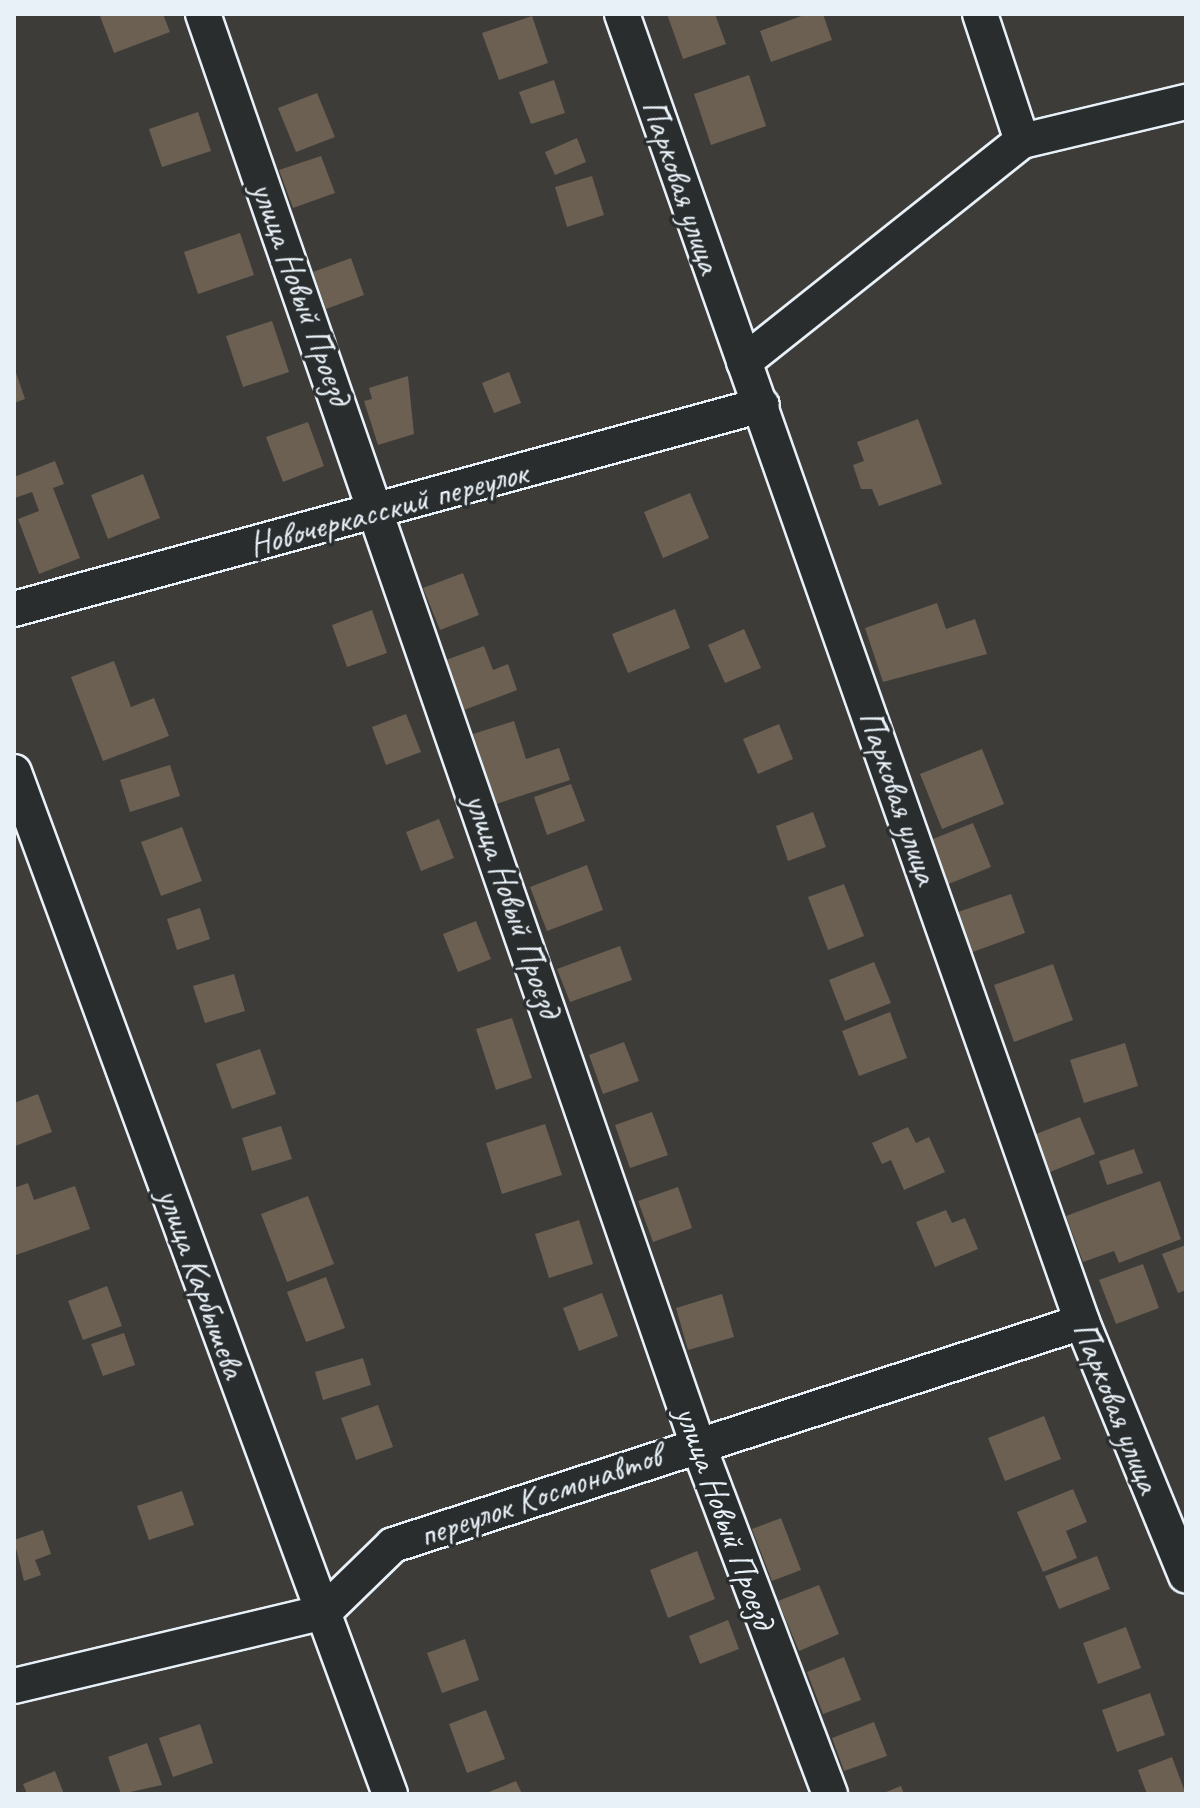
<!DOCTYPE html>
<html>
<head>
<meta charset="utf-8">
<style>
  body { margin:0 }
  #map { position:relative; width:1200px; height:1808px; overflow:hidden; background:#3e3c39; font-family:Caveat,sans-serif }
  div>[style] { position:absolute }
  .building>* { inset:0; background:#6b6052 }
  .roads { filter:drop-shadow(2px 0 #e8f1f8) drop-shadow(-2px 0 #e8f1f8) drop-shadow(0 2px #e8f1f8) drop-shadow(0 -2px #e8f1f8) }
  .street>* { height:34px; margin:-17px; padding:0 17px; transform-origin:17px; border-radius:17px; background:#2a2d2e }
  span { translate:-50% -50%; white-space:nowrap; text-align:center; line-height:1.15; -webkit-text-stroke:7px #2a2d2e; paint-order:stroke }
  .street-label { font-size:34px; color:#e8f1f8 }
  .frame { position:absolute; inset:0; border:16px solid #e8f1f8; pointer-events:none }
</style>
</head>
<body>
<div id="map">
  <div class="building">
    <i style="clip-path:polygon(105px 14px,163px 14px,170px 32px,114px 53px,100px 16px)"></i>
    <i style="clip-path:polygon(667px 14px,715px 14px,726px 44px,683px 59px)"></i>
    <i style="clip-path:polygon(807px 14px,823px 14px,832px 40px,771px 62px,760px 31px)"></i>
    <i style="clip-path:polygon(532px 16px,548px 63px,499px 80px,482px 33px)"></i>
    <i style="clip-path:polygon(749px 75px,766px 126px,711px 145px,694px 94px)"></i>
    <i style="clip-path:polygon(554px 80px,565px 113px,531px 124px,519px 92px)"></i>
    <i style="clip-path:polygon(317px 93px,335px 137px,296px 152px,278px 108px)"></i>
    <i style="clip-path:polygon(198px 112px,211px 151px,162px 167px,149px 129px)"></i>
    <i style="clip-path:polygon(577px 138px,586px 162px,555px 175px,545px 152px)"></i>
    <i style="clip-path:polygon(321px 156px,335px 193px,293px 208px,279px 170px)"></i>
    <i style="clip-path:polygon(592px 176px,604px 215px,567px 227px,555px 187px)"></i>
    <i style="clip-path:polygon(240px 233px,254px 275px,198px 294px,184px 252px)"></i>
    <i style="clip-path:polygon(351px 258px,364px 295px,326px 309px,313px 272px)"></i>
    <i style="clip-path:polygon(272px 321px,289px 372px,243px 387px,226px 336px)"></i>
    <i style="clip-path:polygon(14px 367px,25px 399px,14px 403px)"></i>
    <i style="clip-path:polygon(509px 372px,521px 403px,494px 413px,482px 383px)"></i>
    <i style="clip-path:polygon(408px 376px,414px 434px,378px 445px,364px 401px,372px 399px,369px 388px)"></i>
    <i style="clip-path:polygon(918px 419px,942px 484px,879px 506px,872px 489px,861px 489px,853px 465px,864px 461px,857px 442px)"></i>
    <i style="clip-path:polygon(308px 422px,324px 466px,283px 482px,266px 437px)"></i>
    <i style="clip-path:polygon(55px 461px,64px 484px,53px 488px,80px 558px,39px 574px,18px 519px,39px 511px,32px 492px,15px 498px,14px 477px)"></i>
    <i style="clip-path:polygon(143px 474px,160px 518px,108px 539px,91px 495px)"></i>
    <i style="clip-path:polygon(690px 493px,709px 538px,663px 558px,644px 512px)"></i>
    <i style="clip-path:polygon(463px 573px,479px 615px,440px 630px,423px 588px)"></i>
    <i style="clip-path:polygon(937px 603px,946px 629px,975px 619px,987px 654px,883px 682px,865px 628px)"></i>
    <i style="clip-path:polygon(675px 609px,690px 648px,628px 673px,612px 634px)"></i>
    <i style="clip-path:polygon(372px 610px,387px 653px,347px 667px,332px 625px)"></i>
    <i style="clip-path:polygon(744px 629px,761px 668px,725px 683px,708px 645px)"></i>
    <i style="clip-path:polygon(484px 646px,493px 670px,508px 664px,517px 690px,464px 710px,446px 660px)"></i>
    <i style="clip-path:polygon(114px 661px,131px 707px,154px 698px,169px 736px,103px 761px,71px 677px)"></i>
    <i style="clip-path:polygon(406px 714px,421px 752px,386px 765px,372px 727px)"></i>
    <i style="clip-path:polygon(514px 721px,526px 759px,559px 748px,570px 780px,496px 804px,473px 734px)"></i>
    <i style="clip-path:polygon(779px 724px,793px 759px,758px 774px,743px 739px)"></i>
    <i style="clip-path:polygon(982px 749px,1004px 804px,942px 829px,920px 774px)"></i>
    <i style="clip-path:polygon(170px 765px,180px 796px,130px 812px,120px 780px)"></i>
    <i style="clip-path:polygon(571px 784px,585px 821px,547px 835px,534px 797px)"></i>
    <i style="clip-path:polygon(813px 812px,826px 847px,788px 861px,776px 826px)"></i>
    <i style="clip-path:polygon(439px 819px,454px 858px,421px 871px,406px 832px)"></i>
    <i style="clip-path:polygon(973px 823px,991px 867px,946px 885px,928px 841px)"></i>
    <i style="clip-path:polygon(182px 827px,202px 881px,161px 896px,141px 842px)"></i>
    <i style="clip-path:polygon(587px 865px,603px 910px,547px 931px,530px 887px)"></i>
    <i style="clip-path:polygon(844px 884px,864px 936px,828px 950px,808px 897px)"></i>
    <i style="clip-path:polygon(1011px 894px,1025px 933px,967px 954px,952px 914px)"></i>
    <i style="clip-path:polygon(200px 908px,210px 939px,177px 950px,167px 919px)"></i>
    <i style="clip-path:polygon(476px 921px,491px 959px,458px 972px,443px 934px)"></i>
    <i style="clip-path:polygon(620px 946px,632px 980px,570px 1002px,557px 969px)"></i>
    <i style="clip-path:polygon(874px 962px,891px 1003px,845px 1021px,829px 980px)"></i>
    <i style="clip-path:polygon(1053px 964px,1073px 1020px,1014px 1042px,994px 985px)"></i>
    <i style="clip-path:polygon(234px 974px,245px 1011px,205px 1023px,193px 986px)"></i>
    <i style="clip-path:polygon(890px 1012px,907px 1058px,859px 1076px,842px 1031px)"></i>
    <i style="clip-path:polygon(512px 1018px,532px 1078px,496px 1090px,476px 1029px)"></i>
    <i style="clip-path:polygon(624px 1042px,639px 1081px,603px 1094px,589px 1055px)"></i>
    <i style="clip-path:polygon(1125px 1043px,1138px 1086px,1084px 1103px,1070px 1060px)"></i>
    <i style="clip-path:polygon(260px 1049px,276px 1094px,232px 1109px,216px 1064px)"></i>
    <i style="clip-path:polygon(38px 1094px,52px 1132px,15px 1146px,14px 1103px)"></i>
    <i style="clip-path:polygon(652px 1112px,668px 1155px,630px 1168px,615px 1125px)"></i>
    <i style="clip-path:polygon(1080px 1117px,1095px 1154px,1050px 1172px,1036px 1134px)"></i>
    <i style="clip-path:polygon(545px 1124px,562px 1175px,502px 1194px,486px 1143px)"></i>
    <i style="clip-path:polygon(281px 1126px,292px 1159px,252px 1171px,242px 1138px)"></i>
    <i style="clip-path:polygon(908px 1127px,916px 1143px,929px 1137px,945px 1172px,904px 1190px,891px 1160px,882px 1164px,872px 1143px)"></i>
    <i style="clip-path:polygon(1134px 1149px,1143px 1173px,1107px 1185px,1099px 1161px)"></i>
    <i style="clip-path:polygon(1160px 1181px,1181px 1239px,1119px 1263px,1114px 1251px,1083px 1262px,1066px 1216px)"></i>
    <i style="clip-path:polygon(28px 1183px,34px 1200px,75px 1186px,90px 1229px,16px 1255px,14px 1188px)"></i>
    <i style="clip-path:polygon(678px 1187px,692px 1228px,653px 1242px,638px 1201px)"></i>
    <i style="clip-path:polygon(308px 1196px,334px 1264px,287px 1282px,261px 1214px)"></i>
    <i style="clip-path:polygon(946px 1210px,952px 1223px,965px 1218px,978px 1249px,935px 1267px,916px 1222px)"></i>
    <i style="clip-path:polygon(579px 1220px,593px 1264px,549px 1278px,535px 1234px)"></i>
    <i style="clip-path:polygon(1186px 1245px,1186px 1290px,1178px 1293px,1162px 1254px)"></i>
    <i style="clip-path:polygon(1143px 1264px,1159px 1308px,1116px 1324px,1099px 1280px)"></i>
    <i style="clip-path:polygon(326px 1277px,345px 1328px,306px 1342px,287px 1292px)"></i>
    <i style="clip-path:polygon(107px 1286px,122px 1326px,83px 1340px,68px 1301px)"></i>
    <i style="clip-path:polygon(602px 1293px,618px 1336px,579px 1351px,563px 1308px)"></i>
    <i style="clip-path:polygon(722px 1294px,734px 1337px,688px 1350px,676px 1308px)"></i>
    <i style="clip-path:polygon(124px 1333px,135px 1365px,103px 1376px,91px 1344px)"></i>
    <i style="clip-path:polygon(363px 1358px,371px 1385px,323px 1400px,315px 1372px)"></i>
    <i style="clip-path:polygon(378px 1405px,393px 1447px,356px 1460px,341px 1418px)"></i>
    <i style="clip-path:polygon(1044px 1416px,1061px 1459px,1005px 1481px,988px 1438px)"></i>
    <i style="clip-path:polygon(1073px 1489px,1087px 1522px,1066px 1531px,1077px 1558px,1043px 1572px,1017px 1512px)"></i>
    <i style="clip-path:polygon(182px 1491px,194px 1525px,149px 1540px,137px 1506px)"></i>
    <i style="clip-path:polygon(781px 1518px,801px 1570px,772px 1581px,752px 1529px)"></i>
    <i style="clip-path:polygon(43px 1530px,51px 1554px,35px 1560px,41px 1575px,24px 1581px,14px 1540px)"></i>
    <i style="clip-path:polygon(697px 1551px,715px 1599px,668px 1618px,650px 1570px)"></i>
    <i style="clip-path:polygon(1097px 1556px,1110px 1589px,1059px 1609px,1045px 1576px)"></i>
    <i style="clip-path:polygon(819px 1585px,839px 1634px,799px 1651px,778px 1601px)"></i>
    <i style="clip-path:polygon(728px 1620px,739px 1649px,700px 1664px,689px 1636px)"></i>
    <i style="clip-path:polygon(1126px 1627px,1141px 1668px,1098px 1684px,1083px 1643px)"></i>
    <i style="clip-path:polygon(465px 1639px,479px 1680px,442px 1693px,427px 1653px)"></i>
    <i style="clip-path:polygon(844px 1657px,861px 1700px,823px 1714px,807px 1672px)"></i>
    <i style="clip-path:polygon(1150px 1693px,1165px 1735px,1117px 1752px,1102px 1710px)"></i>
    <i style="clip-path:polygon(486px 1710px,505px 1759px,467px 1773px,449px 1724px)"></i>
    <i style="clip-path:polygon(874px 1722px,887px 1756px,844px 1771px,832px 1738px)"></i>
    <i style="clip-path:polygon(200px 1724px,213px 1763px,173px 1777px,159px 1738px)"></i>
    <i style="clip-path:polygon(147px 1743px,162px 1785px,121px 1794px,108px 1757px)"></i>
    <i style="clip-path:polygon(1172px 1757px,1185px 1792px,1147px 1794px,1138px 1770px)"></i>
    <i style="clip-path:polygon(55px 1771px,64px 1794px,27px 1794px,23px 1784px)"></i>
    <i style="clip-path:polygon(516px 1781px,522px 1794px,484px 1794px)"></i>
    <i style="clip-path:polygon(901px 1786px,904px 1794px,881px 1794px)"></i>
  </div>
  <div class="roads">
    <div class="street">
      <i style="left:203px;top:14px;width:1511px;rotate:70.92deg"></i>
      <i style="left:697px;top:1442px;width:376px;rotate:69.3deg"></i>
      <i style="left:622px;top:14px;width:1387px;rotate:70.62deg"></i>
      <i style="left:1082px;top:1322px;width:274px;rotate:67.7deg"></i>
      <i style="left:980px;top:14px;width:134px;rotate:71.7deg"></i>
      <i style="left:744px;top:362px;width:355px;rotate:-38.5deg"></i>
      <i style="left:1022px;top:141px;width:169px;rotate:-13.4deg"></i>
      <i style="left:14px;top:609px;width:775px;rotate:-15.26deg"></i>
      <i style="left:14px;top:772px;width:1089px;rotate:69.8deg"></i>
      <i style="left:14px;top:1686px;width:319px;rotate:-13.4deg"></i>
      <i style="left:324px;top:1612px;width:96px;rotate:-44.2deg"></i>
      <i style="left:393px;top:1545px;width:724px;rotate:-17.93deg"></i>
    </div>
  </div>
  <div class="street-label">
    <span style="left:682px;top:186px;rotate:71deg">Парковая улица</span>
    <span style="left:302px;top:293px;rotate:70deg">улица Новый Проезд</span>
    <span style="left:388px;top:508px;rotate:-15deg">Новочеркасский переулок</span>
    <span style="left:899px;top:797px;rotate:71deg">Парковая улица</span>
    <span style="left:514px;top:905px;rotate:71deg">улица Новый Проезд</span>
    <span style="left:202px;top:1283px;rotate:70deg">улица Карбышева</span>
    <span style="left:1117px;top:1407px;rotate:68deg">Парковая улица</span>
    <span style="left:540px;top:1495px;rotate:-19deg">переулок Космонавтов</span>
    <span style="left:726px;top:1517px;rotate:70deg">улица Новый Проезд</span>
  </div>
  <div class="frame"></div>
</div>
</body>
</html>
